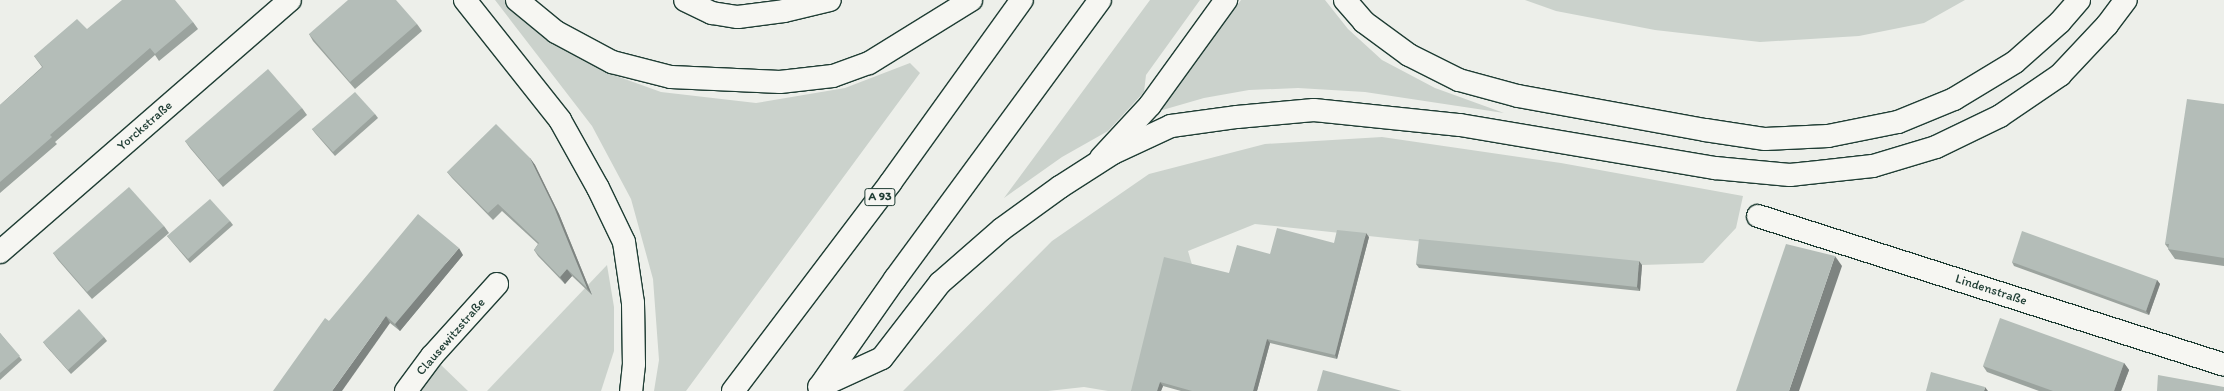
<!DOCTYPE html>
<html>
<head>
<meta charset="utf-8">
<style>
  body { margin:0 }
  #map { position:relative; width:2224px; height:391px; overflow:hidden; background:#edefea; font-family:Itim,sans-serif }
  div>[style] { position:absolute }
  .green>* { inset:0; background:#cbd2cc }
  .roads { filter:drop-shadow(1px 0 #1f3d34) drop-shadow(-1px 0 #1f3d34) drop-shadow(0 1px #1f3d34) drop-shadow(0 -1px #1f3d34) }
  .minor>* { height:22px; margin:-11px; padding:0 11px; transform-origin:11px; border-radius:11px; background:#f6f6f2 }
  .highway>* { height:22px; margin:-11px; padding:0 11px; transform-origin:11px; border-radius:11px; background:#f6f6f2 }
  .wall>* { inset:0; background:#9ba39e }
  .shaded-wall>* { inset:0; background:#7e8481 }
  .building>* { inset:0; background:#b4bdb8 }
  span { translate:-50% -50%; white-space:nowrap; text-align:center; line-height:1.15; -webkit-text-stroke:3px #f6f6f2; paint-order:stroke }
  .shield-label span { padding:1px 3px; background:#f6f6f2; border:1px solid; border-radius:3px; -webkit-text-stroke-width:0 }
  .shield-label { font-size:12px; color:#1f3d34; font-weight:700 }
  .street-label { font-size:13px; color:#1f3d34 }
</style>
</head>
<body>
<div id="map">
  <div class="green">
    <i style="clip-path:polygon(495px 0,505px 0,546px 35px,608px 73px,661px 92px,756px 103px,845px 88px,910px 63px,920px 73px,686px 391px,654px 391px,659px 360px,653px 279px,631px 199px,592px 126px)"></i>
    <i style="clip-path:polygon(1150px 0,1200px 0,1146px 75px,1144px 92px,1108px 131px,1062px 157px,1004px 198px)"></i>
    <i style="clip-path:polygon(1241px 0,1325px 0,1348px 29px,1382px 60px,1435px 88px,1504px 113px,1365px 92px,1298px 88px,1249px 90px,1204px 98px,1159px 111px)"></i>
    <i style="clip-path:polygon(1525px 0,1965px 0,1924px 23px,1859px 36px,1760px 42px,1655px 30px,1556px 11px)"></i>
    <i style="clip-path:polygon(1382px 137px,1561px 163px,1743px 196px,1736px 228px,1703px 263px,1642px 265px,1255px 224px,1188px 251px,1193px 268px,1134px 391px,1108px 391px,1084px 387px,1048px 391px,903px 391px,1052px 241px,1149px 174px,1265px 144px)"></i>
    <i style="clip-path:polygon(607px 265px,614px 307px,614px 351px,601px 391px,487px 391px)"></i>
    <i style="clip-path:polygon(439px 363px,468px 391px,419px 391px)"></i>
  </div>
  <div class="roads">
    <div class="minor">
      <i style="left:685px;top:0;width:30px;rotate:26deg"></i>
      <i style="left:712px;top:13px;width:26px;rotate:9deg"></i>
      <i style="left:738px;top:17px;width:46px;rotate:-7.4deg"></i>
      <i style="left:784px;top:11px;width:47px;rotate:-13.4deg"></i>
      <i style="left:1101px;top:158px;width:72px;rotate:-47.2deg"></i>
      <i style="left:1150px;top:105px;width:130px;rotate:-54.1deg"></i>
      <i style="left:1758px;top:216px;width:489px;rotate:17.7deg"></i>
      <i style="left:0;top:252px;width:384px;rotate:-41deg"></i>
      <i style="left:406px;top:391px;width:44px;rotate:-53.4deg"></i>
      <i style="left:432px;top:356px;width:97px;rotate:-47.9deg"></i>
    </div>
    <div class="highway">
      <i style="left:465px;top:0;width:153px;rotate:51.6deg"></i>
      <i style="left:560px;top:120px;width:78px;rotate:60.8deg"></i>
      <i style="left:598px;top:188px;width:60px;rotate:64.3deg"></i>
      <i style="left:624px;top:242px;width:62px;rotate:81.6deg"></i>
      <i style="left:633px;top:303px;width:61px;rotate:89.1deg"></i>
      <i style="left:634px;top:364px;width:27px;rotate:96deg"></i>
      <i style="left:517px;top:0;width:50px;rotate:39.4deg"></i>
      <i style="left:556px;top:32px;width:64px;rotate:28.2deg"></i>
      <i style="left:612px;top:62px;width:61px;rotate:14.3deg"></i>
      <i style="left:671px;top:77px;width:109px;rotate:2.6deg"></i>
      <i style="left:780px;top:82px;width:53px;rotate:-6.5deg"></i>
      <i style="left:833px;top:76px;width:38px;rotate:-20deg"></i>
      <i style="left:869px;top:63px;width:120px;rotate:-31.7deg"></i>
      <i style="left:1345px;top:0;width:29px;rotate:49deg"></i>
      <i style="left:1364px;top:22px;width:56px;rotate:36.3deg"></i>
      <i style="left:1409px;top:55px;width:56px;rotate:26.6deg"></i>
      <i style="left:1459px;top:80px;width:61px;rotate:15.2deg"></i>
      <i style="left:1518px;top:96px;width:190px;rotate:10.3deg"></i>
      <i style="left:1705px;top:130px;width:61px;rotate:8.5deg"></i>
      <i style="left:1765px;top:139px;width:63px;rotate:-2.7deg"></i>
      <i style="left:1828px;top:136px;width:71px;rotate:-11.3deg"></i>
      <i style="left:1898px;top:122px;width:61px;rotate:-22.3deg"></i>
      <i style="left:1954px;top:99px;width:71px;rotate:-31.2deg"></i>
      <i style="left:2015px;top:62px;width:60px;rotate:-41.6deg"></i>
      <i style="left:2060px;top:22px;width:29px;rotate:-49deg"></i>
      <i style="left:820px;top:386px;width:131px;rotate:-55deg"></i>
      <i style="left:895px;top:279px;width:346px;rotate:-53.7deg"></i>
      <i style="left:819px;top:387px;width:69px;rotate:-24.7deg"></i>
      <i style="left:882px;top:358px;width:95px;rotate:-52.3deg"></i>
      <i style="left:940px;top:283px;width:82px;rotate:-41.1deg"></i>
      <i style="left:1002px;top:229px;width:72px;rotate:-35.9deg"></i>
      <i style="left:1060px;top:187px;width:63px;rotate:-32.7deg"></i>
      <i style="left:1113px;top:153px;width:64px;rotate:-25deg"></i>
      <i style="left:1171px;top:126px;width:67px;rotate:-7.8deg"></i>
      <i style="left:1237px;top:117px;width:77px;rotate:-5.2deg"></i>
      <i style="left:1314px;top:110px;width:147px;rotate:5.9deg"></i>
      <i style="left:1460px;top:125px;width:259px;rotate:9.6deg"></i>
      <i style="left:1715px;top:168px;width:75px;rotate:5.3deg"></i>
      <i style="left:1790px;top:175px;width:83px;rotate:-6.2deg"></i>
      <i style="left:1873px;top:166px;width:66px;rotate:-16.8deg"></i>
      <i style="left:1936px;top:147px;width:71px;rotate:-25.8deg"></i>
      <i style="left:2000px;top:116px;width:73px;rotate:-34.3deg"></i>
      <i style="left:2060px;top:75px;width:69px;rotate:-46.8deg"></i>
      <i style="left:2107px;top:25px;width:31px;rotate:-53deg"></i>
      <i style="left:733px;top:391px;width:262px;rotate:-52.9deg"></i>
      <i style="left:891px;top:182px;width:224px;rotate:-54.3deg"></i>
    </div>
  </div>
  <div class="wall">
    <i style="clip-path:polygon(193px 22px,198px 29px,159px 61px,155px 55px,55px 142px,57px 144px,0 193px,0 105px,42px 67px,34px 56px)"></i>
    <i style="clip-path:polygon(417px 24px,422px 31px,355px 89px,313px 41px,309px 34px)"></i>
    <i style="clip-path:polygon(2224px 104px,2224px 266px,2175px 259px,2168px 249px,2168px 248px,2165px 244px)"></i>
    <i style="clip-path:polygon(302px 108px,307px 115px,223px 187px,190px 148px,185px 141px)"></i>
    <i style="clip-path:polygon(375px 114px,378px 118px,335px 156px,315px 133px,312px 129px)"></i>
    <i style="clip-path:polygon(530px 158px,535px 165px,559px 214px,592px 295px,572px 276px,565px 284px,538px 256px,534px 250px,538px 244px,502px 211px,493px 220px,452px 178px,447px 172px)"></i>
    <i style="clip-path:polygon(230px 221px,233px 225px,190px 263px,167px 236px)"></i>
    <i style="clip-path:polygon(164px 226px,169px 233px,92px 299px,58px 260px,53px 253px)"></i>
    <i style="clip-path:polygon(1369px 237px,1337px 359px,1270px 343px,1257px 391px,1181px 391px,1163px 386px,1161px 391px,1131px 391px,1229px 273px,1270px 254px,1334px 243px)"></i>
    <i style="clip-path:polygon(463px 255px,400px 331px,390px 323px,329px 321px)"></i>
    <i style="clip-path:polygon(2012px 262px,2157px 280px,2160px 284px,2149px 315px,2014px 266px)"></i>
    <i style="clip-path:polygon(1416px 264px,1642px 265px,1640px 291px,1419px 268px)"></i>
    <i style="clip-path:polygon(0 333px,22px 360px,0 380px)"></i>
    <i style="clip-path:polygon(104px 337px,107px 341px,71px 374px,46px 346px,43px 342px)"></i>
    <i style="clip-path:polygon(2124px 363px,2129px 370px,2121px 391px,2039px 391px,1987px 372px,1983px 366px)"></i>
  </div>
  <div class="shaded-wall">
    <i style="clip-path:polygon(530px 158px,535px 165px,559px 214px,592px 295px,587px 288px)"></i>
    <i style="clip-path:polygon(1366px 233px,1369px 237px,1337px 359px,1335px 355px)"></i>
    <i style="clip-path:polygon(459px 248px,463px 255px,400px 331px,395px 324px)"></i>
    <i style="clip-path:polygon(1835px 256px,1842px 266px,1799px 391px,1789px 391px)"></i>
    <i style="clip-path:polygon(1639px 261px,1642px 265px,1640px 291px,1637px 287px)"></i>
    <i style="clip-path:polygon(567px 269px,572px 276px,565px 284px,560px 277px)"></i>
    <i style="clip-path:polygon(2157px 280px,2160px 284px,2149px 315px,2146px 311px)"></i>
    <i style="clip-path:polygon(386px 316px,390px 323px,342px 391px,332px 391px)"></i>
    <i style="clip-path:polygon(1267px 339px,1270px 343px,1257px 391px,1253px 391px)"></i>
    <i style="clip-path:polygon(2124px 363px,2129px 370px,2121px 391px,2114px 391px)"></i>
    <i style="clip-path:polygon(1160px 382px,1163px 386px,1161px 391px,1157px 391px)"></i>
    <i style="clip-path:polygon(1985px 387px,1988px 391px,1984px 391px)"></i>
  </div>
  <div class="building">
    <i style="clip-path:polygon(122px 0,175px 0,193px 22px,155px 54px,150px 48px,50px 135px,52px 137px,0 182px,0 105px,43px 67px,34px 56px,77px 19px,87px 29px)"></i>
    <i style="clip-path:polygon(348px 0,396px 0,417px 24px,350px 82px,309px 34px)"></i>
    <i style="clip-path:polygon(268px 69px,302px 108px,218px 180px,185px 141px)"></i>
    <i style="clip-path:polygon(355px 92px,375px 114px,333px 152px,312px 129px)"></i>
    <i style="clip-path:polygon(2187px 99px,2224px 104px,2224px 258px,2168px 249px,2169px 244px,2165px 244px)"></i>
    <i style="clip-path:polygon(496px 124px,530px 158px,554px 207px,587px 288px,567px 269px,560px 277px,534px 250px,539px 243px,498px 204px,488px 213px,447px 172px)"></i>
    <i style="clip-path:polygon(129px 187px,164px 226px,87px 292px,53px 253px)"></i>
    <i style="clip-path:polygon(210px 199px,230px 221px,188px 259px,167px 236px)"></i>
    <i style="clip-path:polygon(418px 214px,459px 248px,395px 324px,386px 316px,332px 391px,273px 391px,325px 318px,329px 321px)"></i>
    <i style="clip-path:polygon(1277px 228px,1334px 243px,1337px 230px,1366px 233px,1335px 355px,1267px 339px,1253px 391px,1192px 391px,1160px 382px,1157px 391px,1131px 391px,1164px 257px,1229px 273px,1237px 245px,1270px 254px)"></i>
    <i style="clip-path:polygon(2022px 231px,2157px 280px,2146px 311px,2012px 262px)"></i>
    <i style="clip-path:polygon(1419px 239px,1639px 261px,1637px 287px,1416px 264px)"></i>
    <i style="clip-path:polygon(1786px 244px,1835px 256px,1789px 391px,1736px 391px)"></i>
    <i style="clip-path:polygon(79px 309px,104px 337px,68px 370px,43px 342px)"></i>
    <i style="clip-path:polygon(2000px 318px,2124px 363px,2114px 391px,2053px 391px,1983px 366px)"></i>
    <i style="clip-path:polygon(0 333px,20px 356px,0 373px)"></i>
    <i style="clip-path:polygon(1323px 370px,1402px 391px,1317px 391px)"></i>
    <i style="clip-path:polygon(1931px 372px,1985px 387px,1984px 391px,1926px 391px)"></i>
    <i style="clip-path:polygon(2158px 375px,2224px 387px,2224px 391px,2157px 391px)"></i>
  </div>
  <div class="shield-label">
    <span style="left:880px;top:197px">A 93</span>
  </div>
  <div class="street-label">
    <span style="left:145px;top:126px;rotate:-41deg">Yorckstraße</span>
    <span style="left:1991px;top:290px;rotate:18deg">Lindenstraße</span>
    <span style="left:451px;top:337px;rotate:-49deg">Clausewitzstraße</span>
  </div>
</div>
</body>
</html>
